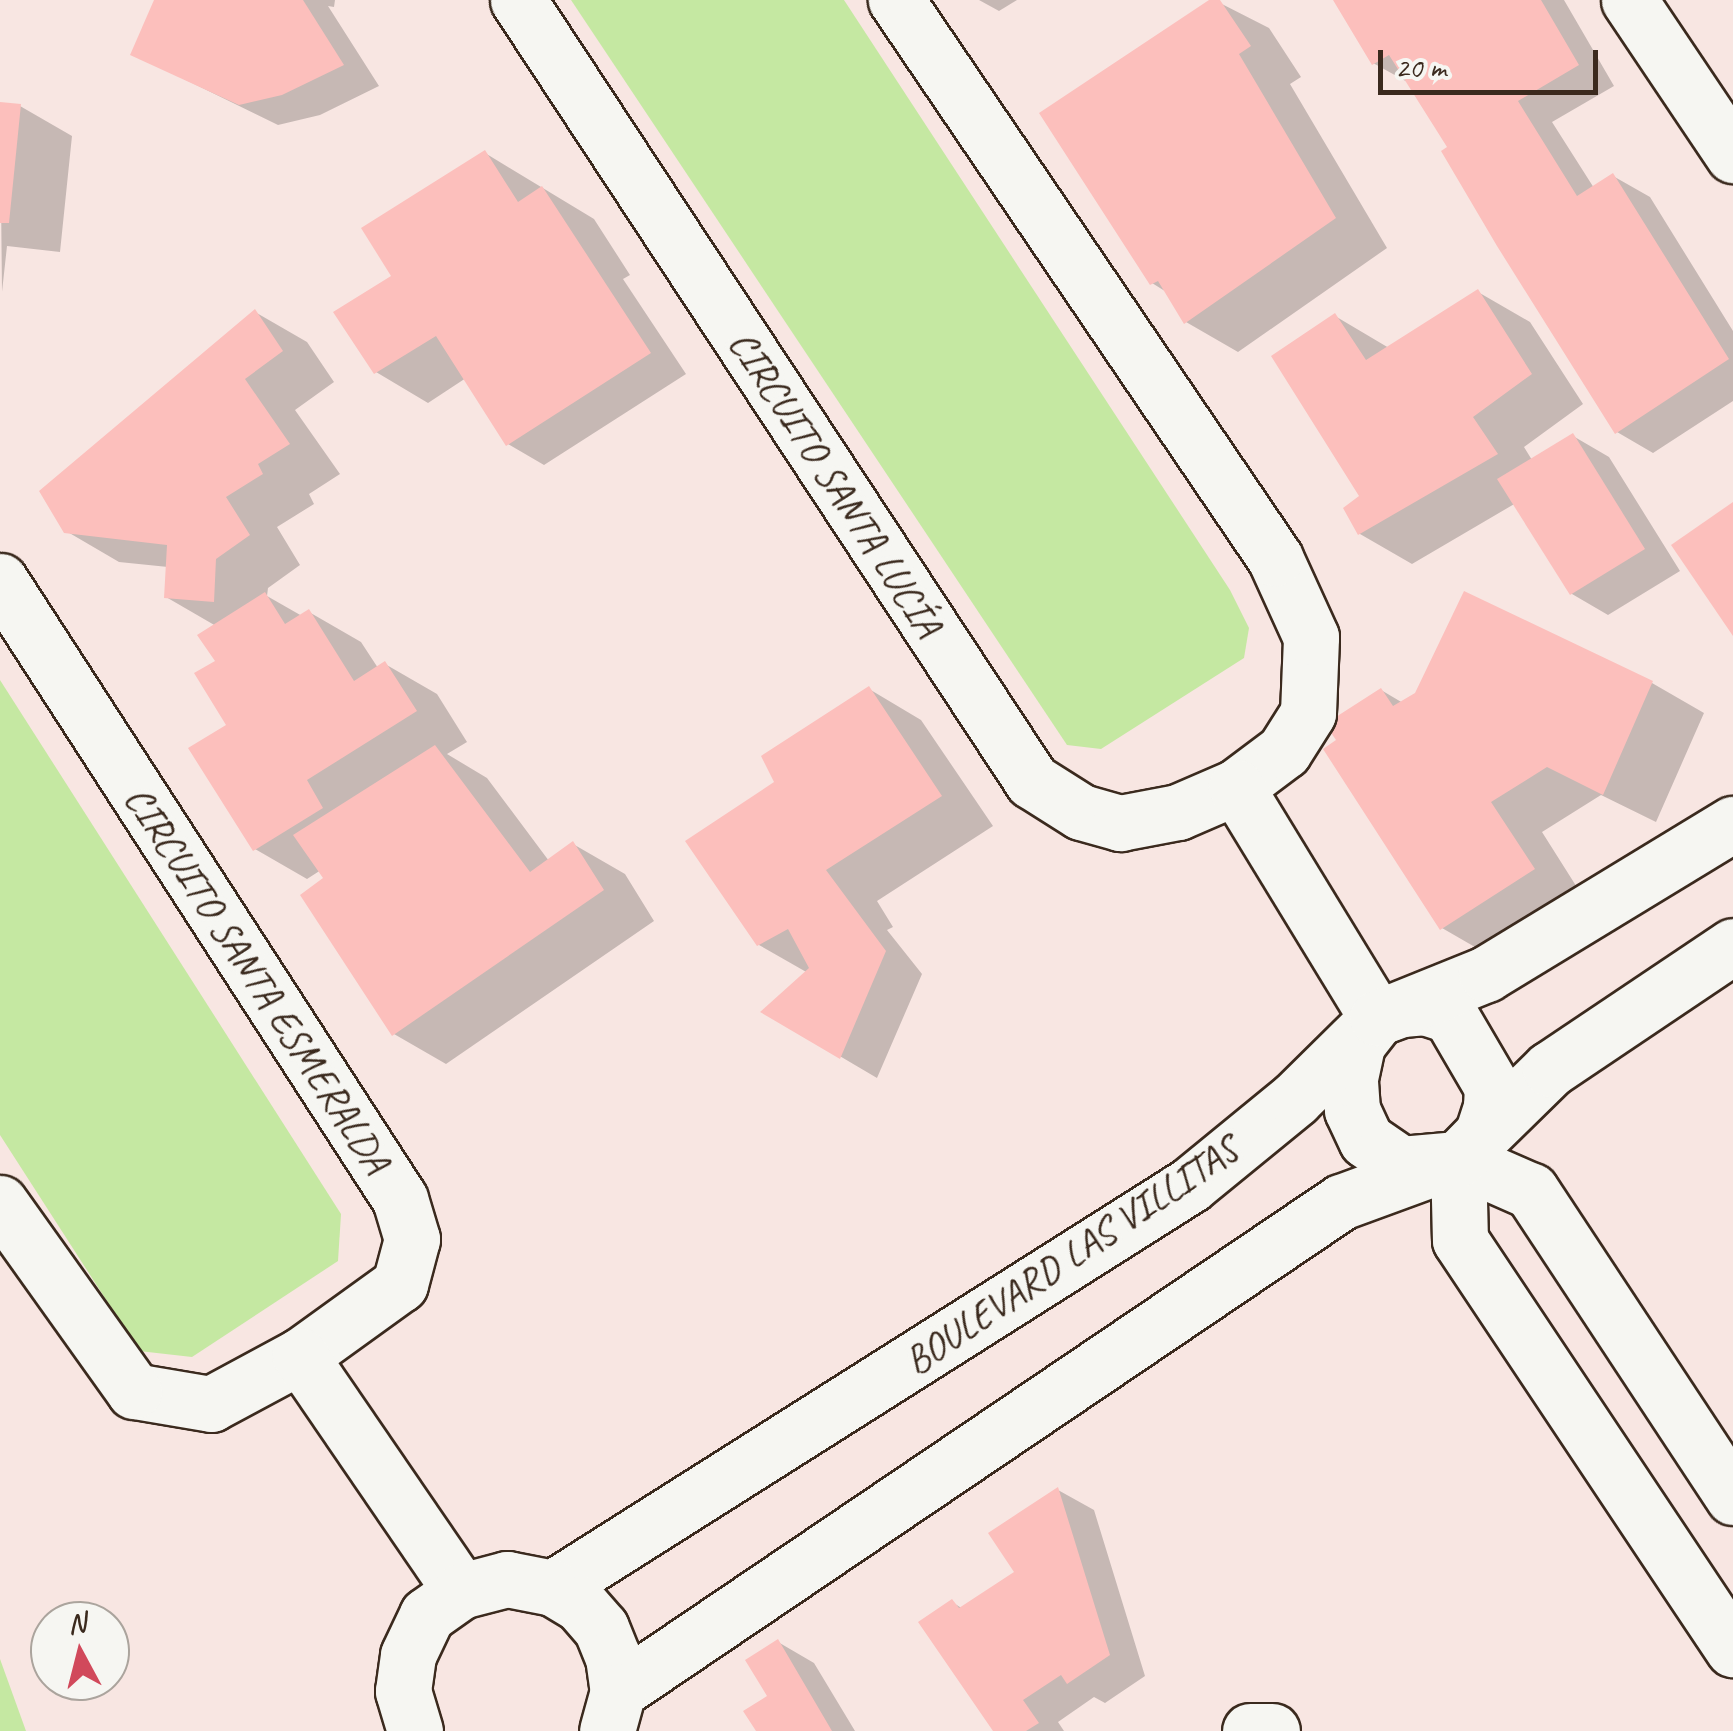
<!DOCTYPE html>
<html>
<head>
<meta charset="utf-8">
<style>
  body { margin:0 }
  #map { position:relative; width:1733px; height:1731px; overflow:hidden; background:#f8e6e2; font-family:Caveat,sans-serif }
  div>[style] { position:absolute }
  .green>* { inset:0; background:#c5e8a2 }
  .shadow>* { inset:0; background:#0003 }
  .building>* { inset:0; background:#fcbfbc }
  .roads { filter:drop-shadow(2px 0 #3b2a1e) drop-shadow(-2px 0 #3b2a1e) drop-shadow(0 2px #3b2a1e) drop-shadow(0 -2px #3b2a1e) }
  .minor>* { height:55px; margin:-27.5px; padding:0 27.5px; transform-origin:27.5px; border-radius:27.5px; background:#f6f6f2 }
  span { translate:-50% -50%; white-space:nowrap; text-align:center; line-height:1.15; -webkit-text-stroke:10px #f6f6f2; paint-order:stroke }
  .street-label { font-size:40px; color:#3b2a1e }
  .north { position:absolute; left:30px; top:1601px; width:100px; height:100px; box-sizing:border-box; background:#f6f6f2; border:2px solid #aba49d; border-radius:50%; rotate:353deg; font-size:28px; font-weight:700; line-height:40px; text-align:center; color:#3b2a1e }
  .north::after { content:''; display:block; margin:auto; width:35px; height:45px; background:#d1495b; clip-path:polygon(50% 0,100% 100%,50% 72%,0 100%) }
  .scale { position:absolute; left:1378px; top:50px; width:220px; height:45px; box-sizing:border-box; border:5px solid #3b2a1e; border-top:0; padding-left:12px; font-size:30px; line-height:35px; white-space:nowrap; color:#3b2a1e; -webkit-text-stroke:8px #f6f6f2; paint-order:stroke }
</style>
</head>
<body>
<div id="map">
  <div class="green">
    <i style="clip-path:polygon(571px 0,844px 0,1230px 590px,1249px 628px,1244px 658px,1101px 749px,1067px 745px)"></i>
    <i style="clip-path:polygon(0 680px,341px 1214px,338px 1261px,192px 1357px,139px 1351px,0 1135px)"></i>
    <i style="clip-path:polygon(0 1659px,26px 1731px,0 1731px)"></i>
  </div>
  <div class="shadow">
    <i style="clip-path:polygon(157px 0,335px 0,334px 7px,328px 6px,379px 86px,320px 115px,278px 125px,133px 54px)"></i>
    <i style="clip-path:polygon(979px 0,1017px 0,999px 11px)"></i>
    <i style="clip-path:polygon(1214px 0,1269px 28px,1301px 77px,1290px 84px,1387px 248px,1238px 352px,1186px 322px,1168px 293px,1152px 283px)"></i>
    <i style="clip-path:polygon(1336px 0,1564px 0,1614px 86px,1552px 122px,1594px 188px,1613px 176px,1650px 197px,1733px 331px,1733px 401px,1653px 453px,1617px 432px,1411px 84px,1373px 63px)"></i>
    <i style="clip-path:polygon(0 104px,20px 106px,72px 136px,60px 252px,7px 246px,2px 292px)"></i>
    <i style="clip-path:polygon(485px 153px,594px 219px,630px 275px,623px 279px,686px 374px,544px 465px,508px 444px,466px 378px,428px 403px,376px 372px,395px 277px)"></i>
    <i style="clip-path:polygon(1478px 292px,1530px 322px,1583px 404px,1524px 447px,1532px 460px,1573px 436px,1609px 457px,1680px 571px,1608px 615px,1572px 594px,1516px 503px,1412px 564px,1360px 534px,1362px 497px,1335px 316px,1389px 348px)"></i>
    <i style="clip-path:polygon(255px 312px,307px 342px,334px 382px,295px 410px,340px 474px,309px 494px,314px 504px,277px 527px,300px 565px,268px 588px,267px 596px,302px 616px,309px 612px,361px 642px,378px 668px,385px 664px,437px 694px,467px 742px,447px 754px,487px 778px,549px 861px,573px 844px,625px 874px,654px 921px,446px 1064px,394px 1034px,321px 870px,307px 879px,255px 849px,218px 662px,216px 626px,166px 597px,168px 567px,119px 562px,66px 531px)"></i>
    <i style="clip-path:polygon(1466px 595px,1652px 683px,1704px 713px,1656px 822px,1601px 795px,1542px 832px,1585px 900px,1494px 958px,1442px 928px,1340px 740px,1381px 690px,1403px 703px,1417px 695px)"></i>
    <i style="clip-path:polygon(869px 689px,921px 720px,993px 826px,877px 901px,893px 927px,887px 930px,922px 974px,877px 1078px,765px 1012px,808px 973px,759px 945px,778px 783px)"></i>
    <i style="clip-path:polygon(1058px 1490px,1094px 1510px,1145px 1676px,1105px 1703px,1094px 1697px,1058px 1722px,1064px 1731px,996px 1731px,952px 1602px,963px 1609px,1018px 1573px)"></i>
    <i style="clip-path:polygon(778px 1642px,814px 1663px,855px 1731px,758px 1731px,770px 1697px)"></i>
  </div>
  <div class="building">
    <i style="clip-path:polygon(154px 0,303px 0,344px 65px,282px 95px,239px 105px,130px 55px)"></i>
    <i style="clip-path:polygon(1209px 0,1220px 0,1251px 46px,1239px 54px,1336px 218px,1184px 324px,1158px 281px,1150px 285px,1039px 113px)"></i>
    <i style="clip-path:polygon(1333px 0,1541px 0,1579px 65px,1518px 101px,1577px 196px,1613px 173px,1729px 359px,1615px 434px,1497px 246px,1441px 151px,1447px 147px,1389px 55px,1372px 65px)"></i>
    <i style="clip-path:polygon(0 102px,21px 104px,9px 223px,0 223px)"></i>
    <i style="clip-path:polygon(485px 150px,518px 202px,542px 186px,651px 353px,506px 446px,436px 336px,374px 374px,333px 312px,391px 276px,361px 228px)"></i>
    <i style="clip-path:polygon(1478px 289px,1532px 374px,1473px 417px,1498px 454px,1358px 535px,1343px 508px,1359px 496px,1271px 356px,1335px 313px,1366px 360px)"></i>
    <i style="clip-path:polygon(255px 309px,283px 351px,245px 379px,290px 444px,258px 464px,263px 474px,226px 497px,250px 535px,216px 559px,214px 602px,164px 598px,167px 545px,64px 533px,39px 491px)"></i>
    <i style="clip-path:polygon(1573px 433px,1645px 549px,1570px 595px,1497px 479px)"></i>
    <i style="clip-path:polygon(1733px 502px,1733px 636px,1671px 545px)"></i>
    <i style="clip-path:polygon(1464px 591px,1653px 681px,1603px 795px,1547px 767px,1491px 802px,1535px 869px,1440px 930px,1323px 749px,1336px 740px,1325px 724px,1381px 688px,1393px 706px,1415px 693px)"></i>
    <i style="clip-path:polygon(265px 592px,285px 624px,309px 609px,354px 681px,385px 661px,417px 711px,307px 780px,323px 808px,253px 851px,188px 748px,226px 725px,194px 673px,215px 661px,197px 635px)"></i>
    <i style="clip-path:polygon(869px 686px,942px 796px,826px 870px,886px 951px,840px 1059px,760px 1012px,809px 968px,788px 929px,757px 946px,685px 841px,774px 782px,761px 756px)"></i>
    <i style="clip-path:polygon(435px 745px,530px 872px,573px 841px,604px 890px,392px 1036px,300px 895px,323px 878px,293px 835px)"></i>
    <i style="clip-path:polygon(1058px 1487px,1110px 1655px,1067px 1684px,1061px 1675px,1023px 1700px,1039px 1723px,1026px 1731px,993px 1731px,918px 1622px,952px 1599px,959px 1608px,1014px 1572px,988px 1533px)"></i>
    <i style="clip-path:polygon(778px 1639px,832px 1731px,756px 1731px,743px 1711px,767px 1696px,745px 1660px)"></i>
  </div>
  <div class="roads">
    <div class="minor">
      <i style="left:518px;top:0;width:935px;rotate:56.65deg"></i>
      <i style="left:1032px;top:781px;width:58px;rotate:32.3deg"></i>
      <i style="left:1081px;top:812px;width:41px;rotate:15.8deg"></i>
      <i style="left:1120px;top:823px;width:59px;rotate:-10.7deg"></i>
      <i style="left:1178px;top:812px;width:63px;rotate:-23.3deg"></i>
      <i style="left:1236px;top:787px;width:60px;rotate:-36.9deg"></i>
      <i style="left:1284px;top:751px;width:45px;rotate:-57.7deg"></i>
      <i style="left:1308px;top:713px;width:76px;rotate:-87.7deg"></i>
      <i style="left:1311px;top:637px;width:87px;rotate:-114.5deg"></i>
      <i style="left:1275px;top:558px;width:675px;rotate:-124.18deg"></i>
      <i style="left:1629px;top:0;width:187px;rotate:56.1deg"></i>
      <i style="left:0;top:581px;width:736px;rotate:57.09deg"></i>
      <i style="left:400px;top:1199px;width:42px;rotate:73.3deg"></i>
      <i style="left:412px;top:1239px;width:47px;rotate:104.9deg"></i>
      <i style="left:400px;top:1284px;width:123px;rotate:144.2deg"></i>
      <i style="left:300px;top:1356px;width:101px;rotate:151.7deg"></i>
      <i style="left:211px;top:1404px;width:78px;rotate:-170.4deg"></i>
      <i style="left:134px;top:1391px;width:231px;rotate:-125.5deg"></i>
      <i style="left:1236px;top:787px;width:271px;rotate:58.6deg"></i>
      <i style="left:1425px;top:1007px;width:26px;rotate:18deg"></i>
      <i style="left:1450px;top:1015px;width:83px;rotate:59.7deg"></i>
      <i style="left:1492px;top:1087px;width:20px;rotate:93deg"></i>
      <i style="left:1491px;top:1107px;width:28px;rotate:108deg"></i>
      <i style="left:1482px;top:1134px;width:35px;rotate:134deg"></i>
      <i style="left:1458px;top:1159px;width:57px;rotate:175deg"></i>
      <i style="left:1401px;top:1164px;width:42px;rotate:-145.6deg"></i>
      <i style="left:1366px;top:1140px;width:33px;rotate:-115deg"></i>
      <i style="left:1352px;top:1110px;width:32px;rotate:-94deg"></i>
      <i style="left:1350px;top:1078px;width:35px;rotate:-78deg"></i>
      <i style="left:1357px;top:1044px;width:33px;rotate:-52deg"></i>
      <i style="left:1377px;top:1018px;width:27px;rotate:-20deg"></i>
      <i style="left:1402px;top:1009px;width:23px;rotate:-5deg"></i>
      <i style="left:300px;top:1356px;width:285px;rotate:55.6deg"></i>
      <i style="left:1733px;top:1497px;width:367px;rotate:-123.4deg"></i>
      <i style="left:1531px;top:1191px;width:80px;rotate:-156.3deg"></i>
      <i style="left:1458px;top:1159px;width:81px;rotate:88.6deg"></i>
      <i style="left:1460px;top:1240px;width:492px;rotate:56.3deg"></i>
      <i style="left:553px;top:1588px;width:754px;rotate:-32.32deg"></i>
      <i style="left:1190px;top:1185px;width:136px;rotate:-39.3deg"></i>
      <i style="left:1295px;top:1099px;width:115px;rotate:-44.6deg"></i>
      <i style="left:1377px;top:1018px;width:118px;rotate:-22deg"></i>
      <i style="left:1486px;top:974px;width:289px;rotate:-31.3deg"></i>
      <i style="left:618px;top:1691px;width:873px;rotate:-34.07deg"></i>
      <i style="left:1341px;top:1202px;width:125px;rotate:-20.2deg"></i>
      <i style="left:1458px;top:1159px;width:129px;rotate:-44.4deg"></i>
      <i style="left:1550px;top:1069px;width:220px;rotate:-33.9deg"></i>
      <i style="left:415px;top:1731px;width:42px;rotate:-106.7deg"></i>
      <i style="left:403px;top:1691px;width:36px;rotate:-82deg"></i>
      <i style="left:408px;top:1655px;width:44px;rotate:-64.6deg"></i>
      <i style="left:427px;top:1615px;width:42px;rotate:-35.2deg"></i>
      <i style="left:461px;top:1591px;width:48px;rotate:-14.6deg"></i>
      <i style="left:507px;top:1579px;width:47px;rotate:11.1deg"></i>
      <i style="left:553px;top:1588px;width:31px;rotate:31deg"></i>
      <i style="left:580px;top:1604px;width:32px;rotate:49deg"></i>
      <i style="left:601px;top:1628px;width:31px;rotate:68deg"></i>
      <i style="left:613px;top:1657px;width:34px;rotate:82deg"></i>
      <i style="left:618px;top:1691px;width:41px;rotate:105.4deg"></i>
      <i style="left:1250px;top:1731px;width:22px"></i>
    </div>
  </div>
  <div class="street-label">
    <span style="left:836px;top:483px;rotate:57deg">CIRCUITO SANTA LUCÍA</span>
    <span style="left:258px;top:979px;rotate:57deg">CIRCUITO SANTA ESMERALDA</span>
    <span style="left:1071px;top:1255px;rotate:-34deg">BOULEVARD LAS VILLITAS</span>
  </div>
  <div class="north">N</div>
  <div class="scale">20 m</div>
</div>
</body>
</html>
